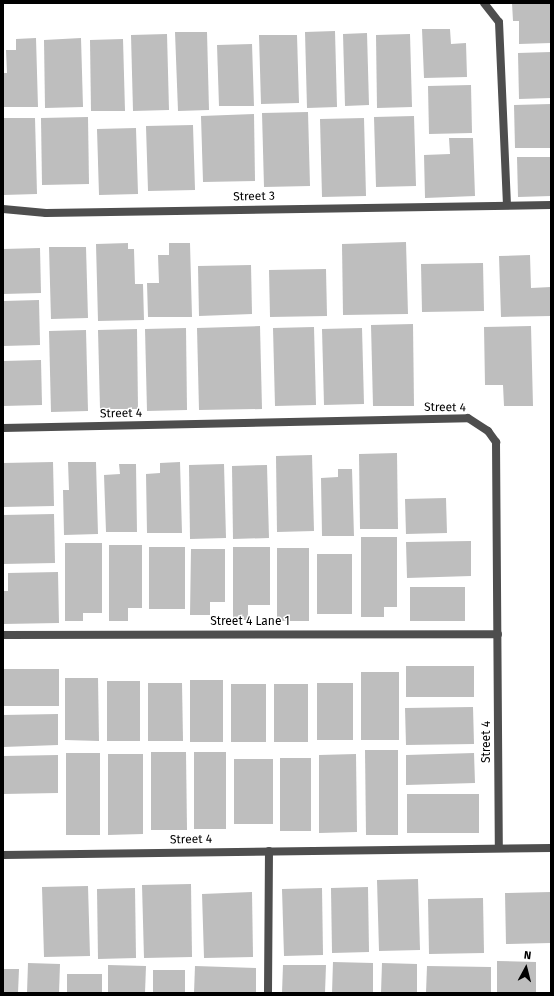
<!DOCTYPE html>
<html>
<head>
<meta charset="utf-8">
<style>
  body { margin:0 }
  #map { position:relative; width:554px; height:996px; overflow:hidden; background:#fff; font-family:"Fira Sans",sans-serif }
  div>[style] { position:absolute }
  .building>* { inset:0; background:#bebebe }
  .service>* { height:8px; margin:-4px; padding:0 4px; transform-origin:4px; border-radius:4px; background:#4e4e4e }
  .minor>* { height:8px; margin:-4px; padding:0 4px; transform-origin:4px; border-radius:4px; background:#4e4e4e }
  span { translate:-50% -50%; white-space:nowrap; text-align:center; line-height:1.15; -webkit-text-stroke:3px #fff; paint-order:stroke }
  .street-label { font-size:12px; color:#000 }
  .frame { position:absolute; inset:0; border:4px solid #000; pointer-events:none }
  .north { position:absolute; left:506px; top:948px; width:40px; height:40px; -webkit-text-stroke:3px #fff; paint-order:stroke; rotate:7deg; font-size:11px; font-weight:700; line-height:16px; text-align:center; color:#000 }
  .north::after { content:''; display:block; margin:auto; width:14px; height:18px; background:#000; clip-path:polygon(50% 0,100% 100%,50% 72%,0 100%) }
</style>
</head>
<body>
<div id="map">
  <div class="building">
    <i style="clip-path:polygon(512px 3px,551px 3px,551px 43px,519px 44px,519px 21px,513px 21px)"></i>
    <i style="clip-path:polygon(422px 29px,450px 29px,451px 44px,466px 43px,467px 77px,424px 78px)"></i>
    <i style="clip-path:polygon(335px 31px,337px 107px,307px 108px,305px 32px)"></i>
    <i style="clip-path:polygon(175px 32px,207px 32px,209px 110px,178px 111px)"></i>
    <i style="clip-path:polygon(367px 33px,369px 105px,345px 106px,343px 34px)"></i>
    <i style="clip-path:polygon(167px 34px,169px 110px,133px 111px,131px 35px)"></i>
    <i style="clip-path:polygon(410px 34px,412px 107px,377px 108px,376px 35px)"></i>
    <i style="clip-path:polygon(259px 35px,297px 35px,299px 103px,261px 104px)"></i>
    <i style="clip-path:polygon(36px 38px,38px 107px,3px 107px,3px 73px,7px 73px,6px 50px,16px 50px,16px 39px)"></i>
    <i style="clip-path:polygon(81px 38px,83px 107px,45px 108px,44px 40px)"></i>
    <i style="clip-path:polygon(123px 39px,125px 111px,91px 111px,90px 40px)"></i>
    <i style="clip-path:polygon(252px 44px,254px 106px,219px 106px,217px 45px)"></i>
    <i style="clip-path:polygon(551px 52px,551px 98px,519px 99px,518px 53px)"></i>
    <i style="clip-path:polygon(471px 85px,472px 133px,429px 134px,428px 86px)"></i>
    <i style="clip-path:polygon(551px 104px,551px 148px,515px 148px,514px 105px)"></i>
    <i style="clip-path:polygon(308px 112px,310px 186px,264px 187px,262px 113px)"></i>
    <i style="clip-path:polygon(254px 114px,255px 181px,203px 182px,201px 116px)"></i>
    <i style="clip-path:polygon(414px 116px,416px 186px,376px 187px,374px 117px)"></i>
    <i style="clip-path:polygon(88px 117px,89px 184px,42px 185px,41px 118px)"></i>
    <i style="clip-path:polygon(3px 118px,35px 118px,37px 194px,3px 195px)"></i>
    <i style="clip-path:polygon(364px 118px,366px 196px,322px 197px,320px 119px)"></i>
    <i style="clip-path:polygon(193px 125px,195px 190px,148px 191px,146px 126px)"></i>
    <i style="clip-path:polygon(136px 128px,138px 194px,99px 195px,97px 129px)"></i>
    <i style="clip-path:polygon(449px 138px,473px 138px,475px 196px,425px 198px,424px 155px,450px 154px)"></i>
    <i style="clip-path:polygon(517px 157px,551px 157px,551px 196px,518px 197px)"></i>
    <i style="clip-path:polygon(406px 242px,408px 314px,343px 315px,342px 244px)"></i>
    <i style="clip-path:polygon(128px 243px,128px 249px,134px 249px,135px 284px,143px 284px,144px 320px,98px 321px,96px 244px)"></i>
    <i style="clip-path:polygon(169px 243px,190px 243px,192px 317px,148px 317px,147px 283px,159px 283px,158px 255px,169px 255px)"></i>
    <i style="clip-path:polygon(49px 247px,86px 247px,88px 318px,51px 319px)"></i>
    <i style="clip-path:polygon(40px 248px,41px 293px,3px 294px,3px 249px)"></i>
    <i style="clip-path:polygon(530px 255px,531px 288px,551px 287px,551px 316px,501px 317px,499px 256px)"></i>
    <i style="clip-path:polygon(483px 263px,484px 311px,422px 312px,421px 264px)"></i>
    <i style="clip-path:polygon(251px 265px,252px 314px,199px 316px,198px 266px)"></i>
    <i style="clip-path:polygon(326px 269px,327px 316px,270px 317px,269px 270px)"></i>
    <i style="clip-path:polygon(39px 300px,40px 345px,3px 346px,3px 301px)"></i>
    <i style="clip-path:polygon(413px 324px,414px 406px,373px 406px,371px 325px)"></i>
    <i style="clip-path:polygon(260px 326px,262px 409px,199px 410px,197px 328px)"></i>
    <i style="clip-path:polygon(531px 326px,533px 406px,504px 406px,503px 385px,485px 385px,484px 327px)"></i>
    <i style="clip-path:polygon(314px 327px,316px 405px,275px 406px,273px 328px)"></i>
    <i style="clip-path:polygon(186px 328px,187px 410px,147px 411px,145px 329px)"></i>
    <i style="clip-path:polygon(362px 328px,364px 404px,324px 405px,322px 329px)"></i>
    <i style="clip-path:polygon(137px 329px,138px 409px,100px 409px,98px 330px)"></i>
    <i style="clip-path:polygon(86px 330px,88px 411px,51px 412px,49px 331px)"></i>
    <i style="clip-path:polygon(41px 360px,42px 405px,3px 406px,3px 361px)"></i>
    <i style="clip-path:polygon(397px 453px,398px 529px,360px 529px,359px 454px)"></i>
    <i style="clip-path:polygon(312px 455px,314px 531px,277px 532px,276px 456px)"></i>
    <i style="clip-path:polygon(53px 462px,54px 506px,3px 507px,3px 463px)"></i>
    <i style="clip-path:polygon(68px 462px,96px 462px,98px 534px,64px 535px,63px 490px,69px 490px)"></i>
    <i style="clip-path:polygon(180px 462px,182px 533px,147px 533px,146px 474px,160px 473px,160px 463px)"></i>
    <i style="clip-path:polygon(119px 464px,136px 464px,137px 532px,106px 532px,104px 475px,120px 474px)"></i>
    <i style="clip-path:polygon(224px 464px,226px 538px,190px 539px,189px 465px)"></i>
    <i style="clip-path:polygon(267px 465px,269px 538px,233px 539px,232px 466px)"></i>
    <i style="clip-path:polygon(338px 469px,352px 469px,354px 536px,322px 536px,321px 478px,338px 477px)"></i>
    <i style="clip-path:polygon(446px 498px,447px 533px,406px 534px,405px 499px)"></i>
    <i style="clip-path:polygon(54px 514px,55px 563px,3px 564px,3px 515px)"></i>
    <i style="clip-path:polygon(361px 537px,397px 537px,397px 607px,384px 607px,384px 617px,361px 617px)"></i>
    <i style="clip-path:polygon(471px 541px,471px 576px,407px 578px,406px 542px)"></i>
    <i style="clip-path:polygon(65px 543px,102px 543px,102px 613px,83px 613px,83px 621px,65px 621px)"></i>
    <i style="clip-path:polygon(109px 545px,142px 545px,142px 608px,128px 608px,128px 621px,109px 621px)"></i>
    <i style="clip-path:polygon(149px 547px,185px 547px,185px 609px,149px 609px)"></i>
    <i style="clip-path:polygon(233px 547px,270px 547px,270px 605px,248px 605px,248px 620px,233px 620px)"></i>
    <i style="clip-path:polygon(277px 548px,309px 548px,309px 621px,277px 621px)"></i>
    <i style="clip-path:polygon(191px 549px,225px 549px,225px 602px,210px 602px,210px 615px,190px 615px)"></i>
    <i style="clip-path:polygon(317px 554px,352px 554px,352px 614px,317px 614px)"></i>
    <i style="clip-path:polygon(58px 572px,59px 623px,3px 624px,3px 591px,8px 591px,8px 573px)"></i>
    <i style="clip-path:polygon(410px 587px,465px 587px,465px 621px,410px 621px)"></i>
    <i style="clip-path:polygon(406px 666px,474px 666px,474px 697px,406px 697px)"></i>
    <i style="clip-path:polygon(3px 669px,59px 669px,59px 706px,3px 706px)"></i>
    <i style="clip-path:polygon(361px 672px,399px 672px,399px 740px,361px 740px)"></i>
    <i style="clip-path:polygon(65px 678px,98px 678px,99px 741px,65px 740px)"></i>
    <i style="clip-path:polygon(190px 680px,223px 680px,223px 742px,190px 742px)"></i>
    <i style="clip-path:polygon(107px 681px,140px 681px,140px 741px,107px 741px)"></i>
    <i style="clip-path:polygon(148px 683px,182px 683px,183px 741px,148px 741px)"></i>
    <i style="clip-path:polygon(317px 683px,353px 683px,353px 740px,317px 740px)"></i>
    <i style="clip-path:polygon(231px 684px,266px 684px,266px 742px,231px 742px)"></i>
    <i style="clip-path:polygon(274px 684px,308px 684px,308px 742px,274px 742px)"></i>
    <i style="clip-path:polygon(473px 707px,474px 744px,406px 745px,405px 708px)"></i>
    <i style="clip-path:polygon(58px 714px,58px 745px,3px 747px,3px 715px)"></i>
    <i style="clip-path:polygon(365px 750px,398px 750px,398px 835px,366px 835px)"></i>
    <i style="clip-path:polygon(151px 752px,186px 752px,187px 830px,151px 830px)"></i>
    <i style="clip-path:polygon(194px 752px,226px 752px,226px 829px,194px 829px)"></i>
    <i style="clip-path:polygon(66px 753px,100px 753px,100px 835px,66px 835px)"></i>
    <i style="clip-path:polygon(474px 753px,475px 783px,406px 785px,406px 755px)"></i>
    <i style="clip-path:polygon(108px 754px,143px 754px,143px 834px,108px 835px)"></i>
    <i style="clip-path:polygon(356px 754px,357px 832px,319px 833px,319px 755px)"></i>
    <i style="clip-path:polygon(58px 755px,58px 793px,3px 794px,3px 756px)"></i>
    <i style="clip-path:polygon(280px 758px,311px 758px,311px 831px,280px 831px)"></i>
    <i style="clip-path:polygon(234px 759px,273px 759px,273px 824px,234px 824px)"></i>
    <i style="clip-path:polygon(407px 794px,479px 794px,479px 833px,407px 833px)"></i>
    <i style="clip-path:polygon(418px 879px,420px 950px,379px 951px,377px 880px)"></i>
    <i style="clip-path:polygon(191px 884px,192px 957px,144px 958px,142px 885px)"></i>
    <i style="clip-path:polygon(88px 886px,90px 956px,44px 957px,42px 887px)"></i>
    <i style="clip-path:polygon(368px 887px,369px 952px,332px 953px,331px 888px)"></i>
    <i style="clip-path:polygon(135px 888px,136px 958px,98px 959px,97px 889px)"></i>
    <i style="clip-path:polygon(322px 888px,323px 955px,284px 956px,282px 889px)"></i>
    <i style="clip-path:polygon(252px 892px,253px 957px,204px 958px,202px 894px)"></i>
    <i style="clip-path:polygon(551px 892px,551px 943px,506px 944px,505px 893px)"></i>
    <i style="clip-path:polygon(483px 898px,484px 953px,429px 954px,428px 899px)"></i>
    <i style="clip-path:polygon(497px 961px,536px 962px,536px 993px,497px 993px)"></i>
    <i style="clip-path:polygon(333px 962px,373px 963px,373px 993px,332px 993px)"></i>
    <i style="clip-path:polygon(28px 963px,60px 964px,59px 993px,27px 993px)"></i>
    <i style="clip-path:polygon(382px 963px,417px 964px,417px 993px,381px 993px)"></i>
    <i style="clip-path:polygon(108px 965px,146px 966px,145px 993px,108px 993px)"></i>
    <i style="clip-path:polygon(283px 965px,326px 965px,325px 993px,282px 993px)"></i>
    <i style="clip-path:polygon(195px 966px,256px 968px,256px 993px,194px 993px)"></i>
    <i style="clip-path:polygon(427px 966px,491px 967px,491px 993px,426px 993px)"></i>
    <i style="clip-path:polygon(3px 969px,19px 969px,18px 993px,3px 993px)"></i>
    <i style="clip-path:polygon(153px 970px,185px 970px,185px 993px,153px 993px)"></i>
    <i style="clip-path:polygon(67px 974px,102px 974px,102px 993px,67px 993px)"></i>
  </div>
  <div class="service">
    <i style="left:268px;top:993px;width:142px;rotate:-89.6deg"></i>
  </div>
  <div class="minor">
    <i style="left:484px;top:3px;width:24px;rotate:52deg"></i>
    <i style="left:499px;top:22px;width:182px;rotate:87.5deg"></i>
    <i style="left:3px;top:209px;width:43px;rotate:5.3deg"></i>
    <i style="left:46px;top:213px;width:505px;rotate:-0.91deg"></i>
    <i style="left:3px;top:428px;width:465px;rotate:-1.2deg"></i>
    <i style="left:468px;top:418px;width:24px;rotate:33deg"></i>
    <i style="left:488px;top:431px;width:14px;rotate:54deg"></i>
    <i style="left:496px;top:442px;width:406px;rotate:89.6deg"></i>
    <i style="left:3px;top:635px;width:495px;rotate:-0.1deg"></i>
    <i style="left:3px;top:855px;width:548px;rotate:-0.73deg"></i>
  </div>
  <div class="street-label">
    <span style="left:254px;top:197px;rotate:-1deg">Street 3</span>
    <span style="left:445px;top:408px;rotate:1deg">Street 4</span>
    <span style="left:121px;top:414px;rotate:-1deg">Street 4</span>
    <span style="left:250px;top:622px">Street 4 Lane 1</span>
    <span style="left:487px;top:742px;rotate:-90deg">Street 4</span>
    <span style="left:191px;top:840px;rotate:-1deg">Street 4</span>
  </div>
  <div class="frame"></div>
  <div class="north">N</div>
</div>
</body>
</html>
